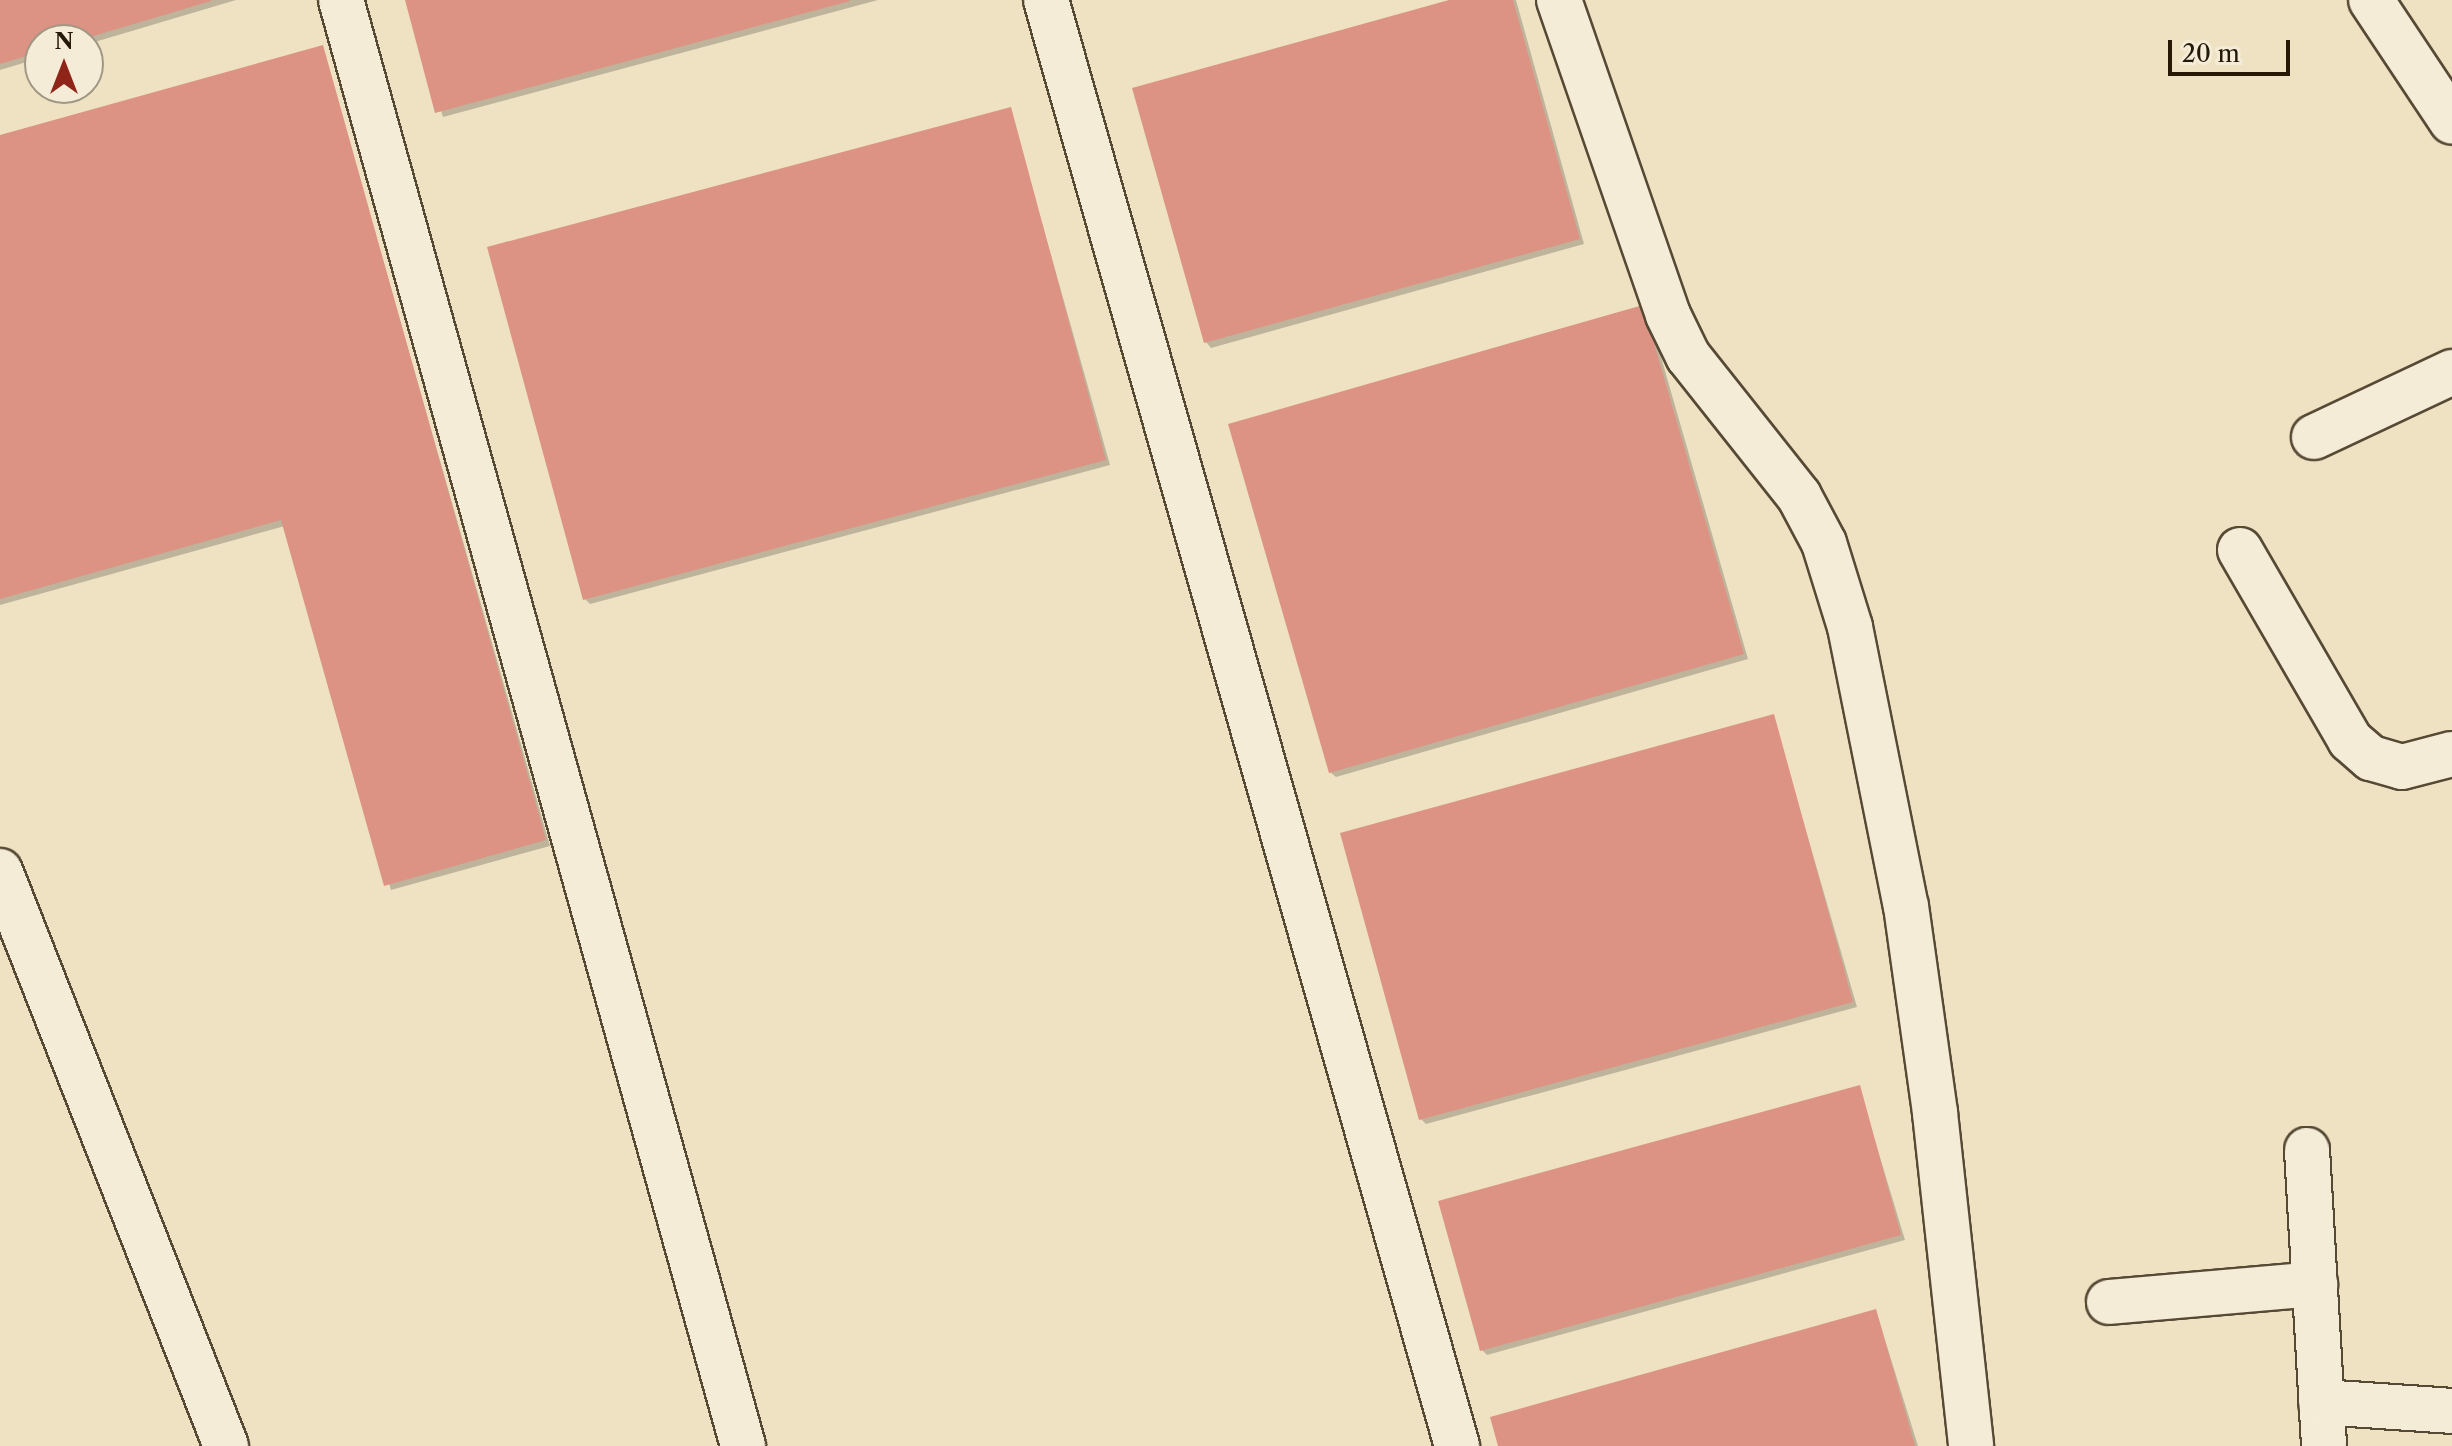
<!DOCTYPE html>
<html>
<head>
<meta charset="utf-8">
<style>
  body { margin:0 }
  #map { position:relative; width:2452px; height:1446px; overflow:hidden; background:#eee2c2; font-family:"Libre Caslon Text",serif }
  div>[style] { position:absolute }
  .shadow>* { inset:0; background:#0003 }
  .building>* { inset:0; background:#dd9384 }
  .roads { filter:drop-shadow(2px 0 #574a35) drop-shadow(-2px 0 #574a35) drop-shadow(0 2px #574a35) drop-shadow(0 -2px #574a35) }
  .minor>* { height:44px; margin:-22px; padding:0 22px; transform-origin:22px; border-radius:22px; background:#f4ecd7 }
  span { translate:-50% -50%; white-space:nowrap; text-align:center; line-height:1.15; -webkit-text-stroke:6px #f4ecd7; paint-order:stroke }
  .north { position:absolute; left:24px; top:24px; width:80px; height:80px; box-sizing:border-box; background:#f4ecd7; border:2px solid #a19783; border-radius:50%; rotate:0deg; font-size:22px; font-weight:700; line-height:32px; text-align:center; color:#251806 }
  .north::after { content:''; display:block; margin:auto; width:28px; height:36px; background:#8f2418; clip-path:polygon(50% 0,100% 100%,50% 72%,0 100%) }
  .scale { position:absolute; left:2168px; top:40px; width:122px; height:36px; box-sizing:border-box; border:4px solid #251806; border-top:0; padding-left:10px; font-size:24px; line-height:28px; white-space:nowrap; color:#251806; -webkit-text-stroke:6px #f4ecd7; paint-order:stroke }
</style>
</head>
<body>
<div id="map">
  <div class="shadow">
    <i style="clip-path:polygon(0 0,236px 0,88px 44px,88px 40px,40px 40px,40px 58px,0 70px)"></i>
    <i style="clip-path:polygon(407px 0,878px 0,443px 117px)"></i>
    <i style="clip-path:polygon(1456px 0,1516px 0,1584px 244px,1211px 348px,1206px 342px)"></i>
    <i style="clip-path:polygon(322px 47px,550px 846px,391px 890px,285px 526px,0 605px,0 137px)"></i>
    <i style="clip-path:polygon(1010px 109px,1110px 465px,590px 604px,585px 599px)"></i>
    <i style="clip-path:polygon(1648px 312px,1748px 659px,1336px 777px,1330px 772px)"></i>
    <i style="clip-path:polygon(1773px 717px,1857px 1007px,1426px 1124px,1421px 1119px)"></i>
    <i style="clip-path:polygon(1859px 1088px,1905px 1240px,1487px 1355px,1482px 1350px)"></i>
    <i style="clip-path:polygon(1876px 1311px,1918px 1446px,1500px 1446px)"></i>
  </div>
  <div class="building">
    <i style="clip-path:polygon(0 0,211px 0,211px 1px,80px 40px,40px 40px,40px 52px,0 64px)"></i>
    <i style="clip-path:polygon(405px 0,850px 0,850px 1px,435px 113px)"></i>
    <i style="clip-path:polygon(1449px 0,1513px 0,1580px 239px,1204px 343px,1132px 88px)"></i>
    <i style="clip-path:polygon(323px 45px,546px 840px,384px 886px,281px 520px,0 599px,0 135px)"></i>
    <i style="clip-path:polygon(1011px 107px,1106px 460px,583px 600px,487px 247px)"></i>
    <i style="clip-path:polygon(1643px 305px,1744px 654px,1329px 773px,1228px 424px)"></i>
    <i style="clip-path:polygon(1774px 714px,1853px 1002px,1419px 1120px,1340px 833px)"></i>
    <i style="clip-path:polygon(1860px 1085px,1901px 1235px,1480px 1351px,1438px 1201px)"></i>
    <i style="clip-path:polygon(1876px 1309px,1915px 1446px,1498px 1446px,1490px 1417px)"></i>
  </div>
  <div class="roads">
    <div class="minor">
      <i style="left:341px;top:0;width:1501px;rotate:74.46deg"></i>
      <i style="left:1046px;top:0;width:1503px;rotate:74.13deg"></i>
      <i style="left:1559px;top:0;width:333px;rotate:70.9deg"></i>
      <i style="left:1668px;top:315px;width:46px;rotate:64deg"></i>
      <i style="left:1688px;top:356px;width:179px;rotate:51.6deg"></i>
      <i style="left:1799px;top:496px;width:53px;rotate:62deg"></i>
      <i style="left:1824px;top:543px;width:88px;rotate:72.8deg"></i>
      <i style="left:1850px;top:627px;width:285px;rotate:78.7deg"></i>
      <i style="left:1906px;top:906px;width:209px;rotate:82deg"></i>
      <i style="left:1935px;top:1113px;width:335px;rotate:83.8deg"></i>
      <i style="left:2371px;top:0;width:146px;rotate:56.4deg"></i>
      <i style="left:2314px;top:437px;width:153px;rotate:-25.2deg"></i>
      <i style="left:2240px;top:550px;width:220px;rotate:59.9deg"></i>
      <i style="left:2350px;top:740px;width:28px;rotate:41deg"></i>
      <i style="left:2371px;top:758px;width:32px;rotate:16deg"></i>
      <i style="left:2402px;top:767px;width:52px;rotate:-14.6deg"></i>
      <i style="left:0;top:871px;width:618px;rotate:68.54deg"></i>
      <i style="left:2307px;top:1150px;width:296px;rotate:86.7deg"></i>
      <i style="left:2109px;top:1302px;width:207px;rotate:-5deg"></i>
      <i style="left:2321px;top:1402px;width:131px;rotate:3.9deg"></i>
    </div>
  </div>
  <div class="north">N</div>
  <div class="scale">20 m</div>
</div>
</body>
</html>
